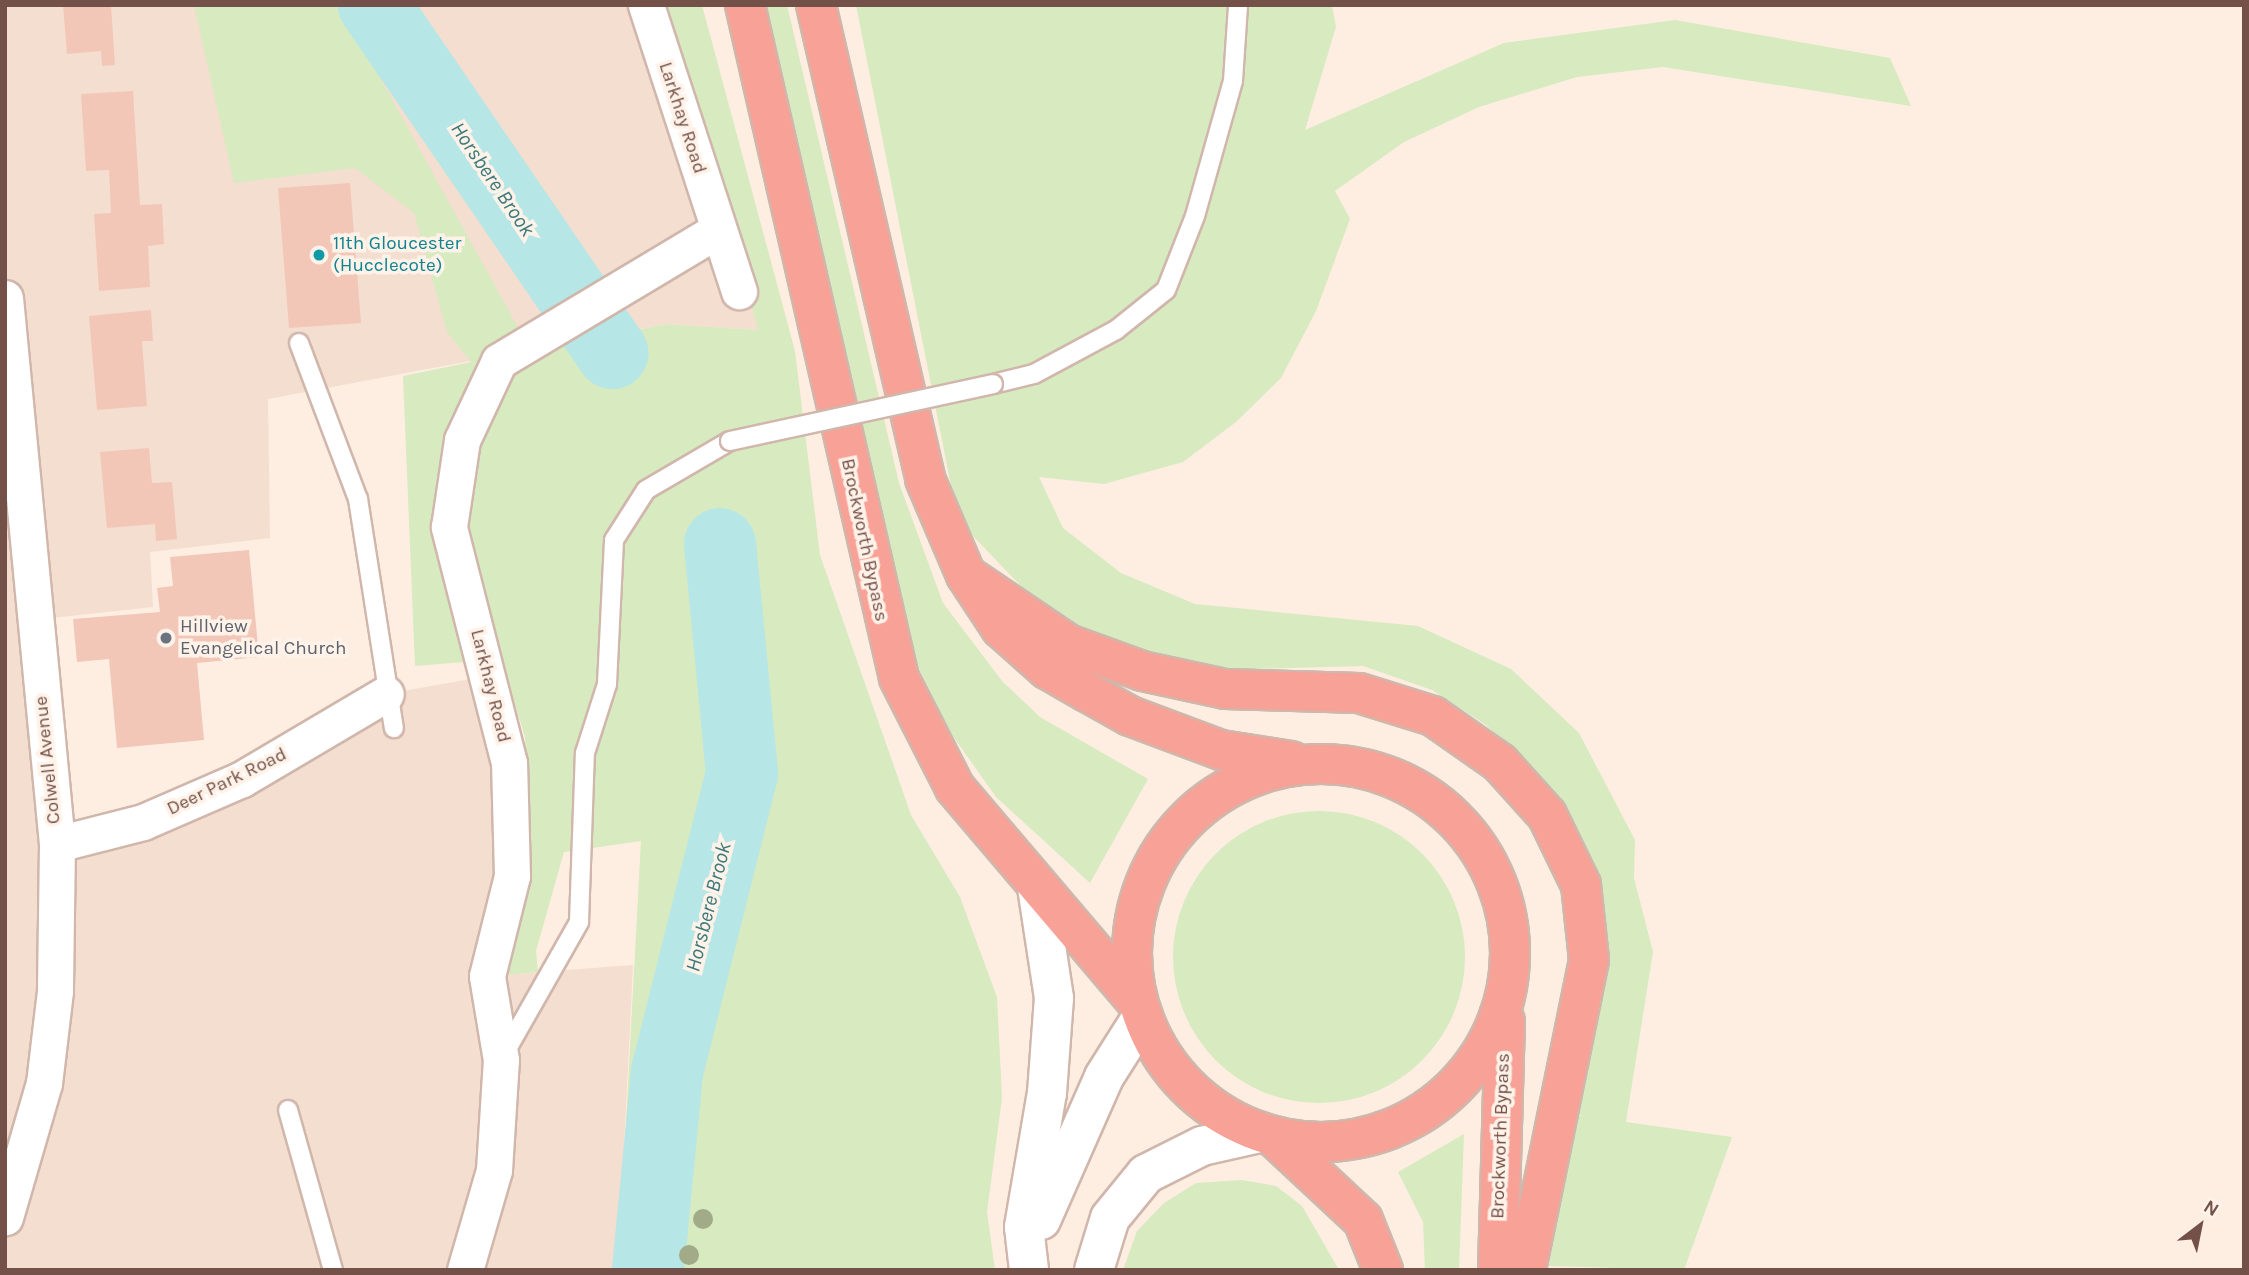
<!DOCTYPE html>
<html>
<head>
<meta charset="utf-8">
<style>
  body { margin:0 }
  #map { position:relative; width:2249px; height:1275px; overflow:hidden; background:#fdeee1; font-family:Karla,sans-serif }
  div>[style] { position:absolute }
  .residential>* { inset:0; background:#f4decf }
  .green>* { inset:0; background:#d7eac0 }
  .round { border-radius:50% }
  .river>* { height:72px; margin:-36px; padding:0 36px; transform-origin:36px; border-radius:36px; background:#b6e6e6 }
  .building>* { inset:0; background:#f2c7b8 }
  .roads { filter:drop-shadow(2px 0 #d0b6ab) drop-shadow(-2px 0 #d0b6ab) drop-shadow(0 2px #d0b6ab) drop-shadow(0 -2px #d0b6ab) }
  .lane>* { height:18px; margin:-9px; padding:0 9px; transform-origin:9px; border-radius:9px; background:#fff }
  .street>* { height:35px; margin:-17.5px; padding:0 17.5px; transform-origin:17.5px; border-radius:17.5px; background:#fff }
  .secondary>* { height:38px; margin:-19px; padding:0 19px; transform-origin:19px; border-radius:19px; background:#fff }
  .highway>* { height:38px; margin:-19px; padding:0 19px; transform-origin:19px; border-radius:19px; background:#f8a196 }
  .highway>.ring { margin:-19px; padding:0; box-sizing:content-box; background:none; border:38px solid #f8a196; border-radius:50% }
  .bridges { filter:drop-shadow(2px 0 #d0b6ab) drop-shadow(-2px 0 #d0b6ab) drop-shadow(0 2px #d0b6ab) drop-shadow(0 -2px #d0b6ab) }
  .lane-bridge>* { height:18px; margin:-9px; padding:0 9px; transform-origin:9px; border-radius:9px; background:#fff }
  .trees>* { width:20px; height:20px; margin:-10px; border-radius:50%; background:#a1ab87 }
  .dots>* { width:19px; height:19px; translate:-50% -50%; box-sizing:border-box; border:4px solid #fff2e8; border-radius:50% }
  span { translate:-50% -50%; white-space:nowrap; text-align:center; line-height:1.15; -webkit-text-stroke:7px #fff2e8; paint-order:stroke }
  .street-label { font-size:19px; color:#745148 }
  .culture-label { font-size:19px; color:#0d838f }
  .left { translate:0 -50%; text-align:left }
  .worship-label { font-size:19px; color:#5b616d }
  .water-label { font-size:21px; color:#3b797a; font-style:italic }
  .frame { position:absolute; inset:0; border:7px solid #745148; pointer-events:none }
  .north { position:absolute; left:2165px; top:1191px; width:70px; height:70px; -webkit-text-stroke:5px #fff2e8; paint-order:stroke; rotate:32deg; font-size:19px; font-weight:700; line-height:28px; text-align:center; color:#745148 }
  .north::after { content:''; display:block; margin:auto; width:24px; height:32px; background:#745148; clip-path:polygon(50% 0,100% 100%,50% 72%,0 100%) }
</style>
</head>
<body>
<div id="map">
  <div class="residential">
    <i style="clip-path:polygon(5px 5px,668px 5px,758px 330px,666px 324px,268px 399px,270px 538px,150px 552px,153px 607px,33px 620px,57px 844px,143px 822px,386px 694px,488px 676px,509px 763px,487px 976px,633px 965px,618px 1270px,5px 1270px)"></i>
  </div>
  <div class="green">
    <i style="clip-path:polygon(194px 5px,340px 5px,521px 333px,479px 361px,666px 324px,758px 330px,667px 5px,702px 5px,795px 351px,820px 555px,911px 815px,960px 897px,997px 997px,1002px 1098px,987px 1212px,995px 1270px,618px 1270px,641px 841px,564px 852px,536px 951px,538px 972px,503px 975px,531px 849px,525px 737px,501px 659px,415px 666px,403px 376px,471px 362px,447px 332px,414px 213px,355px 168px,234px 183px)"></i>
    <i style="clip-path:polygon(766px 5px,787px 5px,899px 483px,943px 603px,1002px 681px,1040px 717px,1148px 779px,1090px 883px,996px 797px,950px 732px,916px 662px)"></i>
    <i style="clip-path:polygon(856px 5px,1332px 5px,1336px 27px,1305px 130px,1504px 43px,1675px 20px,1890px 58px,1911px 106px,1663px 67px,1577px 77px,1479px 107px,1404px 142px,1335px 191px,1350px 219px,1316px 311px,1281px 378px,1236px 422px,1183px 462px,1104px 484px,1039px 477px,1063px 528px,1121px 573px,1195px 604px,1418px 626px,1511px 669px,1579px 733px,1635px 840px,1634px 878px,1653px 952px,1626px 1122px,1732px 1137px,1684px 1270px,1549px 1266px,1576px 1116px,1584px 1116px,1577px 1115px,1602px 991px,1605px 922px,1591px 863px,1567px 810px,1531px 767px,1486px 725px,1432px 690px,1363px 666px,1221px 670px,1174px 665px,1071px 625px,1021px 586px,973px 536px,954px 501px)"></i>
    <i class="round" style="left:1173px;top:811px;width:292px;height:292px"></i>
    <i style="clip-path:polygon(1464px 1134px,1459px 1270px,1425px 1270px,1423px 1222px,1398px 1172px)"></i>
    <i style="clip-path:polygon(1242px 1180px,1276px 1186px,1302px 1206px,1339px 1270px,1123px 1270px,1137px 1231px,1164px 1203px,1196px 1183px)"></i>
  </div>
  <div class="river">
    <i style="left:374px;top:5px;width:422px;rotate:55.6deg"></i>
    <i style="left:648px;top:1270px;width:199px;rotate:-84.5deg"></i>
    <i style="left:667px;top:1072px;width:308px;rotate:-75.9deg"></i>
    <i style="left:742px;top:773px;width:230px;rotate:-95.5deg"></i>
  </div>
  <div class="building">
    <i style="clip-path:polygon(63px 5px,111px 5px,115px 65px,102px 66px,101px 51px,67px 54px)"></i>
    <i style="clip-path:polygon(133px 91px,140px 205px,162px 204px,164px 244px,148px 246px,150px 287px,99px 291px,94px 214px,111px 213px,109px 170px,86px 171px,81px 94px)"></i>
    <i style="clip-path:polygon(350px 183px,361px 323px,289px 328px,278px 188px)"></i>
    <i style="clip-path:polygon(151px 310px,153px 341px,142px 341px,147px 406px,97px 410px,89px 316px)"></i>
    <i style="clip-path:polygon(149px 448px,152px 483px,172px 482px,177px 539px,156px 541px,155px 524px,107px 528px,100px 452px)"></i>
    <i style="clip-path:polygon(249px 550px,259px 657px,197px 663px,204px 740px,117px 748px,109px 659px,77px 662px,73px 619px,160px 612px,157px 588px,173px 586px,170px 557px)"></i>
  </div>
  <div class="roads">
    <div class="lane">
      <i style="left:299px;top:343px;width:167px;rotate:69.3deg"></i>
      <i style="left:358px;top:499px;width:232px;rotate:81.1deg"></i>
      <i style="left:993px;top:384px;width:42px;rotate:-13.7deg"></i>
      <i style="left:1034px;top:374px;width:93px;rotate:-28.2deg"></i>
      <i style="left:1116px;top:330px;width:64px;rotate:-38.7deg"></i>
      <i style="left:1166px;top:290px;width:79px;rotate:-68.6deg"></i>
      <i style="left:1195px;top:216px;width:140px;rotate:-74.3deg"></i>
      <i style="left:1233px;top:81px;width:76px;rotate:-86.2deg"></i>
      <i style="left:503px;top:1056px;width:154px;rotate:-60.4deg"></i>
      <i style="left:579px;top:922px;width:169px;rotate:-88deg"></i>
      <i style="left:585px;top:753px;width:72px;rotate:-72.3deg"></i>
      <i style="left:607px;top:684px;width:144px;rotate:-87.2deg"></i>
      <i style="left:614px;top:540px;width:59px;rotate:-57.4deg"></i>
      <i style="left:646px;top:490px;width:97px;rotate:-30.3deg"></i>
      <i style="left:288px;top:1110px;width:166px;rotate:74.3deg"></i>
    </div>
    <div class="street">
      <i style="left:646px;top:5px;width:301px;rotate:72deg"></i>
      <i style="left:5px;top:298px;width:548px;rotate:84.56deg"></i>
      <i style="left:57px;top:844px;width:147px;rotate:90.8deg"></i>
      <i style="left:55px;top:991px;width:93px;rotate:96.8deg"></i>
      <i style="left:44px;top:1083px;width:140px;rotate:106.2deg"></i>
      <i style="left:57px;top:844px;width:89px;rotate:-14.3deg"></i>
      <i style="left:143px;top:822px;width:108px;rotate:-23.5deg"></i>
      <i style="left:242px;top:779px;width:167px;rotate:-30.6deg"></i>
      <i style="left:465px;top:1270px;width:104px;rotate:-73.8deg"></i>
      <i style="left:494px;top:1170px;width:110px;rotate:-86.4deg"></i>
      <i style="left:501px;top:1060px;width:85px;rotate:-99.5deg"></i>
      <i style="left:487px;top:976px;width:103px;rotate:-76deg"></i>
      <i style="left:512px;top:876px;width:113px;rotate:-91.5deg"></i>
      <i style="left:509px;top:763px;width:244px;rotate:-104.3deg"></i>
      <i style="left:449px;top:527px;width:88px;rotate:-81.5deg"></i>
      <i style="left:462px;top:440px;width:87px;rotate:-64.9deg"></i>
      <i style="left:499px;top:361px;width:255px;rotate:-30.9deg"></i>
    </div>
    <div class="secondary">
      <i style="left:1041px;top:1220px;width:156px;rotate:-66.2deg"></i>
      <i style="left:1104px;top:1077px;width:71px;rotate:-57.7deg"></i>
      <i style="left:1029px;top:1270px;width:43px;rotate:-96.6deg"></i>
      <i style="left:1024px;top:1227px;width:136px;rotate:-80.3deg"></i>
      <i style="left:1047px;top:1093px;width:95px;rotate:-85.8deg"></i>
      <i style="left:1054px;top:998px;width:112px;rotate:-98.7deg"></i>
      <i style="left:1094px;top:1270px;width:54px;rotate:-72.9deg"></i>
      <i style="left:1110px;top:1218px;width:57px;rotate:-50.7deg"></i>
      <i style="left:1146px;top:1174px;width:63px;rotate:-26.6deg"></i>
      <i style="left:1202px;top:1146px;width:58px;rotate:-12.8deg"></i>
    </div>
    <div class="highway">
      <i style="left:745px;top:5px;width:690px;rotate:77.11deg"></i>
      <i style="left:899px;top:678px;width:123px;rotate:63deg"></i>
      <i style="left:955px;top:788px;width:282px;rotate:49.6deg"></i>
      <i style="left:816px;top:5px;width:486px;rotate:77deg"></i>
      <i style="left:925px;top:479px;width:104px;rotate:66.9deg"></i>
      <i style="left:966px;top:575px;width:64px;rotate:56.6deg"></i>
      <i style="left:1001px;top:628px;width:62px;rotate:41.7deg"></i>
      <i style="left:1047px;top:669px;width:46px;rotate:29.9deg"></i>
      <i style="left:1087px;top:692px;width:49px;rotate:29.2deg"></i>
      <i style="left:1130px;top:716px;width:97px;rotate:20.5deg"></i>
      <i style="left:1221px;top:750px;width:71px;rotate:8.9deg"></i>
      <i style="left:966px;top:575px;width:123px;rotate:34.1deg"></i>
      <i style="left:1068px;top:644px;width:79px;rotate:20deg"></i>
      <i style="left:1142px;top:671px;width:85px;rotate:12.2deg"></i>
      <i style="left:1225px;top:689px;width:134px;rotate:1.7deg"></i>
      <i style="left:1359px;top:693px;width:77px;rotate:17.3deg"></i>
      <i style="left:1433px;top:716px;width:82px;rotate:35deg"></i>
      <i style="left:1500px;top:763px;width:70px;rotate:47.9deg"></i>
      <i style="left:1547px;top:815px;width:78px;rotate:64.1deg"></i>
      <i style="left:1581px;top:885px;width:75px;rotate:83.9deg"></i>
      <i style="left:1589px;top:960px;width:316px;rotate:101.5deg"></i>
      <i class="ring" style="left:1132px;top:764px;width:340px;height:340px"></i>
      <i style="left:1275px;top:1138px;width:120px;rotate:43deg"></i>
      <i style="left:1363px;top:1220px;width:54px;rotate:68.2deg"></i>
      <i style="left:1498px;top:1270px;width:249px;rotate:-88.4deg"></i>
    </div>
  </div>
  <div class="bridges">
    <div class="lane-bridge">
      <i style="left:730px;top:441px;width:269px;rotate:-12.2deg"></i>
    </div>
  </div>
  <div class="trees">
    <i style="left:703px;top:1219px"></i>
    <i style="left:689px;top:1255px"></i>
  </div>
  <div class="dots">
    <i style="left:319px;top:255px;background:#0f9aa8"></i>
    <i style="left:166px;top:638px;background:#6b7280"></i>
  </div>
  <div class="street-label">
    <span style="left:682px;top:118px;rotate:72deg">Larkhay Road</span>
    <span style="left:864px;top:540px;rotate:78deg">Brockworth Bypass</span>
    <span style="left:490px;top:686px;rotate:76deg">Larkhay Road</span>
    <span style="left:48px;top:760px;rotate:-96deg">Colwell Avenue</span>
    <span style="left:227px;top:782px;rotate:-26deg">Deer Park Road</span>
    <span style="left:1501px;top:1136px;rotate:-88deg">Brockworth Bypass</span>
  </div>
  <div class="culture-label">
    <span class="left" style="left:333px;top:255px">11th Gloucester<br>(Hucclecote)</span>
  </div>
  <div class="worship-label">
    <span class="left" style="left:180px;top:638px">Hillview<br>Evangelical Church</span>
  </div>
  <div class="water-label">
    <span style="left:493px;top:179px;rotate:56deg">Horsbere Brook</span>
    <span style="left:708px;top:907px;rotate:-76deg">Horsbere Brook</span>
  </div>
  <div class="frame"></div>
  <div class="north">N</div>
</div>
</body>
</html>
